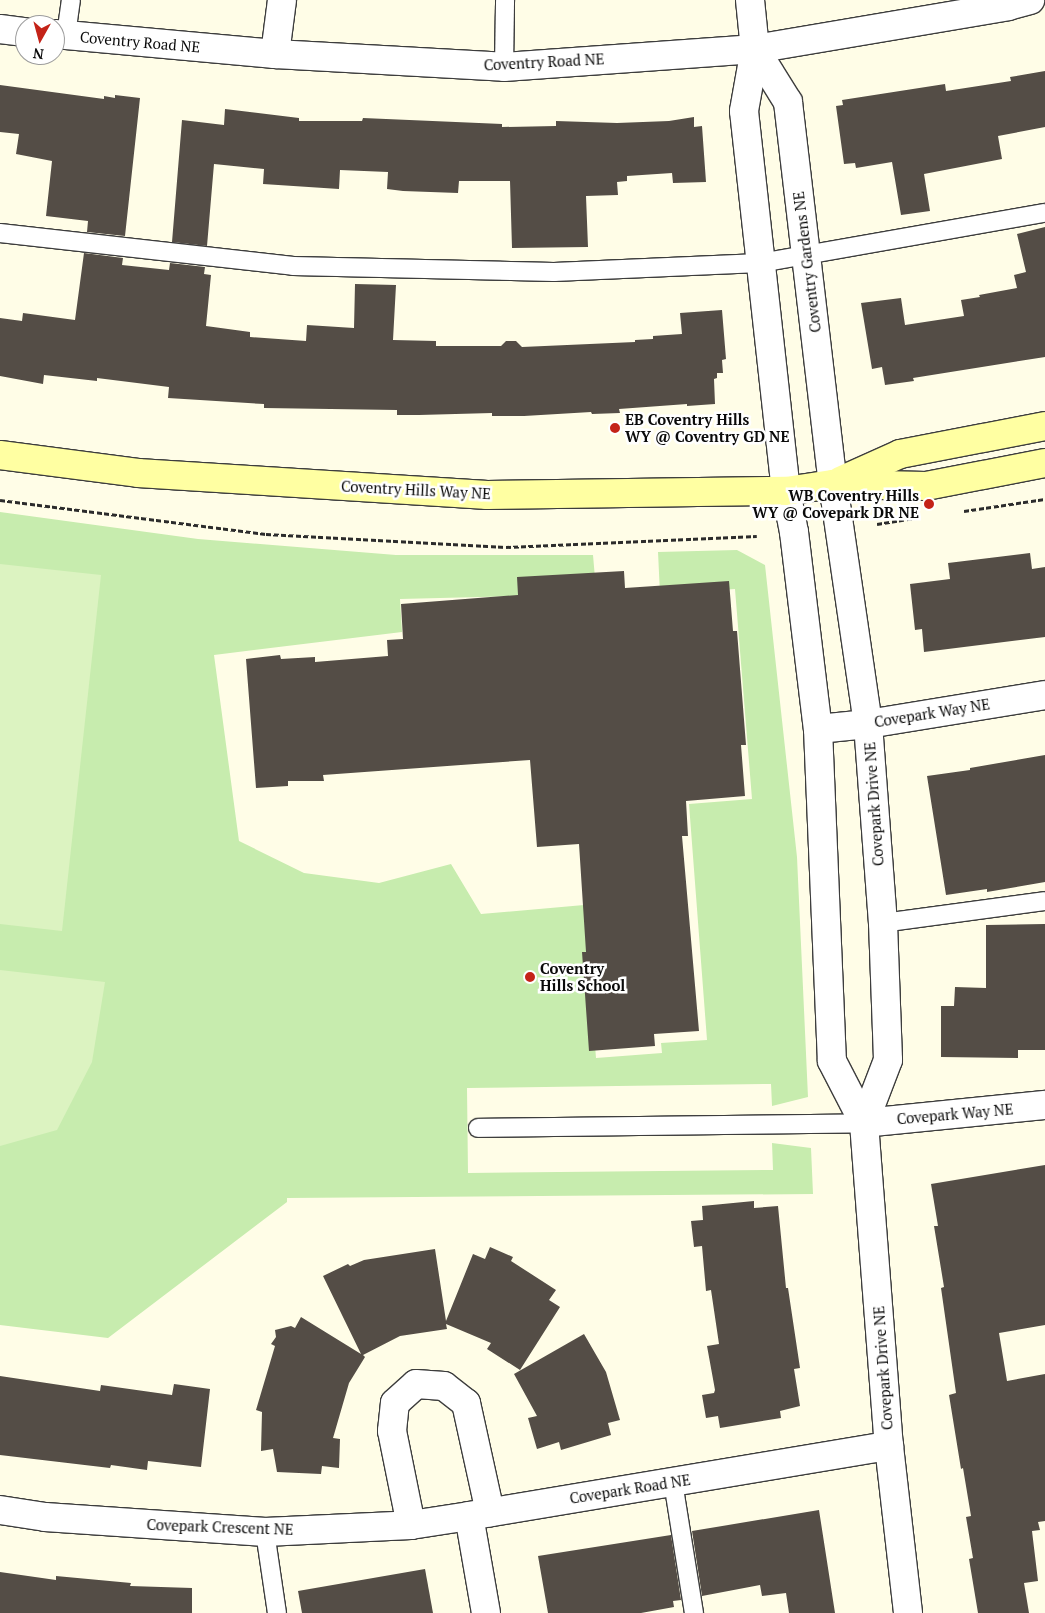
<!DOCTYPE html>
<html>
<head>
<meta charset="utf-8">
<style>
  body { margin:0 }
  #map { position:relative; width:1045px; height:1613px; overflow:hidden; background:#fffde7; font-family:"PT Serif",serif }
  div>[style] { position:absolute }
  .green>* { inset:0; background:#c7ecae }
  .pitch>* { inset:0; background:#dcf3c1 }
  .building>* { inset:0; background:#544d46 }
  .path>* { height:3px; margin-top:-1.5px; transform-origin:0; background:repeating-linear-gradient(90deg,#2c2c2c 0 5px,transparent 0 7.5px) }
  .roads { filter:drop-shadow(1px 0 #3d3d3d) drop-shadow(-1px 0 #3d3d3d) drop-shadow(0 1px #3d3d3d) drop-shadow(0 -1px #3d3d3d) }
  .lane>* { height:18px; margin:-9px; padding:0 9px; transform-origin:9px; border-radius:9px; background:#fff }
  .street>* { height:28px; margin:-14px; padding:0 14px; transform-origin:14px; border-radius:14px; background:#fff }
  .secondary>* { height:28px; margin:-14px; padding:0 14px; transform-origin:14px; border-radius:14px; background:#ffffa2 }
  .dots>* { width:14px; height:14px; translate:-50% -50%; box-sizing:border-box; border:2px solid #fff; border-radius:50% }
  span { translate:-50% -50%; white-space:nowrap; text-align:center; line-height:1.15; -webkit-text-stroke:5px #fff; paint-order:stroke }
  .street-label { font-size:15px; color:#0a0a0a }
  .poi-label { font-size:15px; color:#0a0a0a; font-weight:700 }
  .left { translate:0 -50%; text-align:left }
  .right { translate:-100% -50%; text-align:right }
  .north { position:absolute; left:15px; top:15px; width:50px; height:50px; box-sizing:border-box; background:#fff; border:1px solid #9d9d9d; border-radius:50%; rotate:187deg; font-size:14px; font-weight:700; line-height:20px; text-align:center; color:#0a0a0a }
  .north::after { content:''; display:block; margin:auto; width:18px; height:22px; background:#c42318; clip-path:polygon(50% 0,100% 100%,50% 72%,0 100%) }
</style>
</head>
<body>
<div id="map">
  <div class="green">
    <i style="clip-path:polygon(0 512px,198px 539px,396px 555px,593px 555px,595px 578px,519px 596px,400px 599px,402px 632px,214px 655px,239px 841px,304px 873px,379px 883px,451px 864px,481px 914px,584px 905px,596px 1058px,662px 1053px,661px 1043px,707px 1040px,689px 804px,752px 799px,735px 589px,660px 594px,658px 552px,737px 550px,765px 565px,797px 857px,808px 1097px,772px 1106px,771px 1084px,467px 1088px,468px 1173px,773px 1170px,772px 1143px,811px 1148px,813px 1194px,287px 1198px,287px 1202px,108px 1338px,0 1325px)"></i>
  </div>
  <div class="pitch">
    <i style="clip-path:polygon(0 564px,101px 575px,62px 931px,0 924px)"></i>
    <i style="clip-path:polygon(0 970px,105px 982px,92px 1062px,57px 1130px,0 1146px)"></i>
  </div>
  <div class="building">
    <i style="clip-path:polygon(1045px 71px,1045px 127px,998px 136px,1002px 159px,924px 174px,930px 211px,901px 215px,892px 162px,856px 168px,855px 163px,844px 164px,836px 106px,843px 105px,842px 100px,945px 84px,946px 91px,1011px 81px,1010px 77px)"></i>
    <i style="clip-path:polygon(0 85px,104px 99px,104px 96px,115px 98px,115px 95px,140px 98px,125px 236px,87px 232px,88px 221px,46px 216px,52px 161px,16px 154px,19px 134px,0 132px)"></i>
    <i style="clip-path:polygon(225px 109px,299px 118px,299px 121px,362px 121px,363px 118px,502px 124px,502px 127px,556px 126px,556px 121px,617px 123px,669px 121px,694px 117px,694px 127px,702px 126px,706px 182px,673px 183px,672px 173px,627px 176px,627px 181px,617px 182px,618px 195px,586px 196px,588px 247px,512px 248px,510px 181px,459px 181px,458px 193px,403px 191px,387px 189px,388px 172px,340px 170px,339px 189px,263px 184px,264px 169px,214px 164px,207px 246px,172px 242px,182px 120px,224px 125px)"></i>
    <i style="clip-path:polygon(1045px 227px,1045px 357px,913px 378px,914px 381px,885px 385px,882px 367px,872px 369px,861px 303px,901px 298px,905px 325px,964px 316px,961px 300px,980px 297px,979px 295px,1017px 288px,1014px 275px,1026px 272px,1017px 234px)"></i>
    <i style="clip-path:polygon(84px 253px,123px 258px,122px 265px,169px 270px,170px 263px,205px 267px,204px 274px,211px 275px,206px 326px,250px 332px,250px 337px,306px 341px,307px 325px,354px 328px,355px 284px,396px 285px,393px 340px,436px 341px,436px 346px,501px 346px,506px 341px,516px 341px,522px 347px,635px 342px,635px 340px,653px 339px,653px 336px,682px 334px,680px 313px,722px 310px,726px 359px,722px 360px,723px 373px,717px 373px,717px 378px,714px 379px,715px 404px,687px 406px,687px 404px,619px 409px,620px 413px,592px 414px,591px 412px,524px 416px,492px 416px,492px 413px,419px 415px,397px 415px,397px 410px,264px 408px,264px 404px,168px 398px,169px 387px,97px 378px,97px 381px,44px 375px,43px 384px,0 376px,0 318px,22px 321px,23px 313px,75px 320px)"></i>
    <i style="clip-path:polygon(1030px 553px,1032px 569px,1045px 567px,1045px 637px,924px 652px,922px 629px,915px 630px,910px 584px,950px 579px,948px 563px)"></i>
    <i style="clip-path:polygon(624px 571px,625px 588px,729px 581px,733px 631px,737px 631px,746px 745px,741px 745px,745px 796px,686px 801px,688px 836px,682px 836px,699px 1031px,654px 1034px,655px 1046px,589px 1051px,582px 952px,586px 952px,579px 844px,537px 847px,530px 760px,323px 775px,324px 781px,288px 781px,288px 786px,256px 788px,246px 659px,280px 655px,281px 659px,315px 657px,315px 662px,388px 656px,387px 640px,403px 639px,401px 604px,518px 595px,517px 577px)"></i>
    <i style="clip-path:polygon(1045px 755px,1045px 882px,987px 892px,987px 889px,946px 895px,927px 776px,970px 770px,970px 768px)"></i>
    <i style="clip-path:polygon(1045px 924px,1045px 1050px,1018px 1050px,1018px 1058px,941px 1057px,941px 1006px,954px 1006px,955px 987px,986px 988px,986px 925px)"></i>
    <i style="clip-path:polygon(1045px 1165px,1045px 1325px,999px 1333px,1007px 1381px,1045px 1374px,1045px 1521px,1038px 1522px,1040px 1530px,1032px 1531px,1038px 1581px,1024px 1583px,1029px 1613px,978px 1613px,969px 1559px,973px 1558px,966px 1517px,971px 1516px,963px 1468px,961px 1469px,949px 1395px,956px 1393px,941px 1288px,944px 1287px,934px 1226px,938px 1226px,931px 1184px)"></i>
    <i style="clip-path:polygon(754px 1201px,754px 1208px,778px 1206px,786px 1288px,788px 1288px,800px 1368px,794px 1369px,800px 1406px,780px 1411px,781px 1418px,720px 1428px,718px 1416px,706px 1418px,702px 1395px,714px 1393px,715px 1390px,707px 1346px,719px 1344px,711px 1290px,706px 1291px,702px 1246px,694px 1247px,691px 1221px,703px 1220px,702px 1206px)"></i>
    <i style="clip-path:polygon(490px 1247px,513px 1257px,511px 1261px,556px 1290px,549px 1300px,560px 1307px,520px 1370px,487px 1349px,491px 1343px,446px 1324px,447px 1329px,400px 1336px,363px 1355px,365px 1357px,349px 1383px,333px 1438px,340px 1439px,339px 1468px,322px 1466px,321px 1474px,277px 1472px,273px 1449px,261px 1451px,262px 1412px,256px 1410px,275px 1346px,271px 1344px,276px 1337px,275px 1330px,291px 1326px,295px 1328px,301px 1317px,361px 1354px,323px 1276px,348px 1264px,350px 1266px,364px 1260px,435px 1249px,446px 1321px,473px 1254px,485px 1259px)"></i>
    <i style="clip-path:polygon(584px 1334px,606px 1372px,620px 1420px,608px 1423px,611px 1435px,561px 1450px,559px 1442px,537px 1449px,528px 1418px,537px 1416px,514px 1374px)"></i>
    <i style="clip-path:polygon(0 1376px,100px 1391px,101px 1385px,172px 1395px,174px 1384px,210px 1389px,201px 1467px,148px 1461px,147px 1470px,111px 1465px,110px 1468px,0 1455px)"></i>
    <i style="clip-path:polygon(819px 1510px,835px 1613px,789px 1613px,786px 1593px,762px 1596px,760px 1585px,702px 1596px,692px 1531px)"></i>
    <i style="clip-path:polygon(671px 1535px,681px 1600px,673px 1601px,674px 1607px,641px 1613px,548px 1613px,538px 1556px)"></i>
    <i style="clip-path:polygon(425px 1569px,433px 1613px,302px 1613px,298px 1591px)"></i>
    <i style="clip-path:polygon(0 1572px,56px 1580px,56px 1576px,131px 1583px,130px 1586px,192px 1588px,192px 1613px,0 1613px)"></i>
  </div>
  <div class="path">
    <i style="left:0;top:500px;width:268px;rotate:7.3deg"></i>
    <i style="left:266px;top:534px;width:240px;rotate:3.1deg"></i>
    <i style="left:506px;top:547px;width:251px;rotate:-2.5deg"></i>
    <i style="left:964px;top:511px;width:82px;rotate:-8.4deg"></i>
    <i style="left:877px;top:524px;width:44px;rotate:-9.2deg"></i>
  </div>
  <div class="roads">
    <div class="lane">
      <i style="left:66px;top:35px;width:35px;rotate:-82deg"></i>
      <i style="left:504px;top:67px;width:67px;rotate:-89.1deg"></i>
      <i style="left:0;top:233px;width:295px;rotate:6.4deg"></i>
      <i style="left:293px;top:266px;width:261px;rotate:1.3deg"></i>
      <i style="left:554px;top:272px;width:206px;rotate:-2.5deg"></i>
      <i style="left:760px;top:263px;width:289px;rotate:-10deg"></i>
      <i style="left:883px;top:923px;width:163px;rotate:-7.7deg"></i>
      <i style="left:478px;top:1128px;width:386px;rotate:-0.7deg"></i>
      <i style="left:673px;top:1482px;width:133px;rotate:80.9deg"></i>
      <i style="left:265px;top:1532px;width:82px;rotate:81.6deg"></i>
    </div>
    <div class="street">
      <i style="left:750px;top:0;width:49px;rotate:84.2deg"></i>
      <i style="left:755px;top:49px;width:63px;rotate:100.1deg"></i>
      <i style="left:744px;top:111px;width:382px;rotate:83.7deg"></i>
      <i style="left:786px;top:491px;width:42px;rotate:79deg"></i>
      <i style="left:794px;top:532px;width:198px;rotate:83.1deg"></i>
      <i style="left:818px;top:729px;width:332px;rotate:87.6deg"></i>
      <i style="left:832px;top:1061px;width:70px;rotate:62.7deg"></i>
      <i style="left:864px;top:1123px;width:324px;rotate:85.6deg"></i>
      <i style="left:889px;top:1446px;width:168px;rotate:83.5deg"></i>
      <i style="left:0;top:29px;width:25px;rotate:7deg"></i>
      <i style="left:55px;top:34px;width:221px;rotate:5.2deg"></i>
      <i style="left:275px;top:54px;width:229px;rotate:3.2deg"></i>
      <i style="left:504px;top:67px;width:252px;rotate:-4.1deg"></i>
      <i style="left:755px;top:49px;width:257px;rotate:-9.6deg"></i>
      <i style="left:1008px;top:6px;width:23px;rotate:-15deg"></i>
      <i style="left:755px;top:49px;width:62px;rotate:58.1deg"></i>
      <i style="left:788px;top:102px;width:385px;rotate:83.3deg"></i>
      <i style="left:833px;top:484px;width:243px;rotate:81.7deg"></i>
      <i style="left:868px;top:724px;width:200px;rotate:85.7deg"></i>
      <i style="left:883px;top:923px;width:137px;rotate:87.9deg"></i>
      <i style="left:888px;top:1060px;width:67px;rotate:110.9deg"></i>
      <i style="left:275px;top:54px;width:54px;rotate:-82.6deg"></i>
      <i style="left:818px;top:729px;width:50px;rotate:-5.7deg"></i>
      <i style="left:868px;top:724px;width:179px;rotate:-9.3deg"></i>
      <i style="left:864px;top:1123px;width:182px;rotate:-5.7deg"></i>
      <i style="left:0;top:1510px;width:46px;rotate:8.8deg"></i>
      <i style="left:45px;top:1517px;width:221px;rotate:3.9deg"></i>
      <i style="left:265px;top:1532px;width:146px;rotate:-2.7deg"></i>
      <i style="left:411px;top:1525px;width:59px;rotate:-8.8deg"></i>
      <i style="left:411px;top:1525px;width:96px;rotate:-101.4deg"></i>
      <i style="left:392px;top:1431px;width:28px;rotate:-84deg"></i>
      <i style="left:395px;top:1403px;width:28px;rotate:-42deg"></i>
      <i style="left:416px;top:1384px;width:28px;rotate:4deg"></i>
      <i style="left:444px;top:1386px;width:28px;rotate:38deg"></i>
      <i style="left:466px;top:1403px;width:112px;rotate:77.6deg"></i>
      <i style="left:486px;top:1613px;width:98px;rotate:-99.9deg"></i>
      <i style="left:469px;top:1516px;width:426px;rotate:-9.5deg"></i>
    </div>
    <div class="secondary">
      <i style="left:0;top:455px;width:139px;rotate:7.4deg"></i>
      <i style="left:138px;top:473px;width:350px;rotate:3.6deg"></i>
      <i style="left:487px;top:495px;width:299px;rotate:-0.8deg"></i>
      <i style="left:786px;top:491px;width:48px;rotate:-8.5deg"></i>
      <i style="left:833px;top:484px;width:93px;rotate:1.2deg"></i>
      <i style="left:926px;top:486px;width:121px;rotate:-10.9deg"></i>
      <i style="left:840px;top:481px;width:66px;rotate:-24.2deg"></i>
      <i style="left:900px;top:454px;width:148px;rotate:-10.9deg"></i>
    </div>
  </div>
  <div class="dots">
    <i style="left:615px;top:428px;background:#c42318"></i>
    <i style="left:929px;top:504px;background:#c42318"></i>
    <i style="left:530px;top:977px;background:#c42318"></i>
  </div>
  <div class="street-label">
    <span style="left:140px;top:42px;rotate:5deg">Coventry Road NE</span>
    <span style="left:544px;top:62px;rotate:-3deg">Coventry Road NE</span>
    <span style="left:807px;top:262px;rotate:-97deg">Coventry Gardens NE</span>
    <span style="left:416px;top:490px;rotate:3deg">Coventry Hills Way NE</span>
    <span style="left:932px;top:713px;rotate:-9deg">Covepark Way NE</span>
    <span style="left:874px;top:804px;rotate:-94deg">Covepark Drive NE</span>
    <span style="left:955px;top:1114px;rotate:-5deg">Covepark Way NE</span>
    <span style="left:883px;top:1368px;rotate:-94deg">Covepark Drive NE</span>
    <span style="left:630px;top:1489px;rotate:-9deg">Covepark Road NE</span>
    <span style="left:220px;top:1527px;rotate:2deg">Covepark Crescent NE</span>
  </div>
  <div class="poi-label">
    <span class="left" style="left:625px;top:428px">EB Coventry Hills<br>WY @ Coventry GD NE</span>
    <span class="right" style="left:919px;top:504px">WB Coventry Hills<br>WY @ Covepark DR NE</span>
    <span class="left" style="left:540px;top:977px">Coventry<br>Hills School</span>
  </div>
  <div class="north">N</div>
</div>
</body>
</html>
